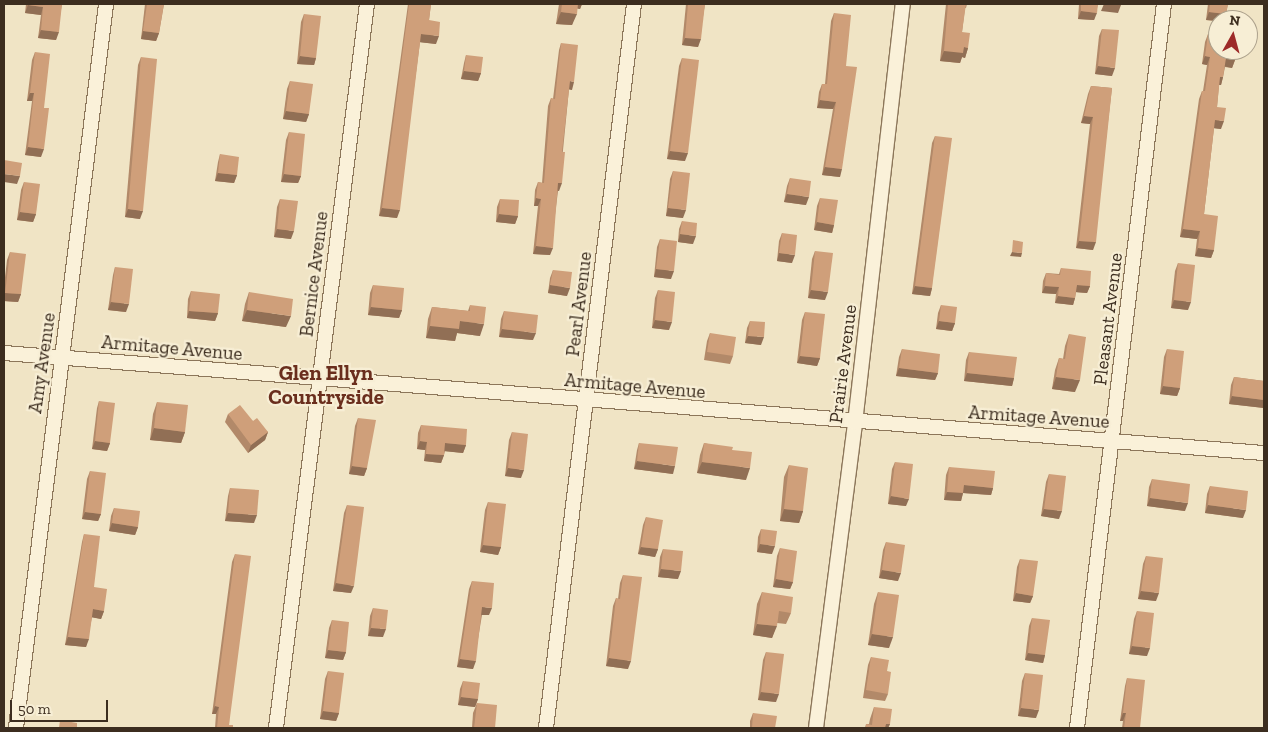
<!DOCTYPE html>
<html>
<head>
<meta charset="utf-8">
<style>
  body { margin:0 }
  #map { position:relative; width:1268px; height:732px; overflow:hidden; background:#f0e4c5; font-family:"Zilla Slab",serif }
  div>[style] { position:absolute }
  .roads { filter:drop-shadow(1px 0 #8c765a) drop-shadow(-1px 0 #8c765a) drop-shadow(0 1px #8c765a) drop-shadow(0 -1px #8c765a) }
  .minor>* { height:14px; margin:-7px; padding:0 7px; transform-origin:7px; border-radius:7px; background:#faf1d9 }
  .wall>* { inset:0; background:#b28969 }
  .shaded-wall>* { inset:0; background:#916f55 }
  .building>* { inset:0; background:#cf9f7a }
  span { translate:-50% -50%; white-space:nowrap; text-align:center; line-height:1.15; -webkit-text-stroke:4.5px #f7eed5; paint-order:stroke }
  .street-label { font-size:19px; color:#3c2d1f }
  .quarter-label { font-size:21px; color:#6a2e1d; font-weight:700 }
  .frame { position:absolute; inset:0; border:5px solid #3c2d1f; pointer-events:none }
  .north { position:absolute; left:1208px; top:10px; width:50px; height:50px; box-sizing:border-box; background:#f7eed5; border:1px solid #aca18c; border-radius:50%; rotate:7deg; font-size:14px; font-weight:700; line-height:20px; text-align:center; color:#3c2d1f }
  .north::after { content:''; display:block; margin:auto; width:18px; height:22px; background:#9d2a28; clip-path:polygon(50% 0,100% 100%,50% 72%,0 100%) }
  .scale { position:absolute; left:10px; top:700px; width:98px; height:22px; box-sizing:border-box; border:2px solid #3c2d1f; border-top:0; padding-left:6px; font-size:15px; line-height:18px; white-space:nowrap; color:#3c2d1f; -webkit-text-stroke:4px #f7eed5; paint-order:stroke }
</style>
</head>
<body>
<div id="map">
  <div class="roads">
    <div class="minor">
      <i style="left:4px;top:353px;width:1264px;rotate:4.54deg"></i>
      <i style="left:16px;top:728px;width:730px;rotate:-82.91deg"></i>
      <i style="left:276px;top:728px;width:730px;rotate:-82.84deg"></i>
      <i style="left:546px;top:728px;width:729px;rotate:-83.07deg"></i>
      <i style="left:816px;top:728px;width:307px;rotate:-82.7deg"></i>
      <i style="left:855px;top:423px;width:422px;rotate:-83.5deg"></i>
      <i style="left:1077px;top:728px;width:729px;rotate:-83.15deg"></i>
    </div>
  </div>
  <div class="wall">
    <i style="clip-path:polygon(26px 4px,62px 4px,56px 40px,38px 38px,41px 15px,25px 13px)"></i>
    <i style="clip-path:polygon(145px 4px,164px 4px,159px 33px,156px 41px,141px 39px)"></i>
    <i style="clip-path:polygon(408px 4px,431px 4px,429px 20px,436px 44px,420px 42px,397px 218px,379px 216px)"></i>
    <i style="clip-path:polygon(559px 4px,582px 4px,580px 9px,577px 8px,572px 25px,556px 24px)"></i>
    <i style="clip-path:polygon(686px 4px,705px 4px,698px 47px,682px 45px)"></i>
    <i style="clip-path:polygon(946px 4px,967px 4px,966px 8px,965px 8px,962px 32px,968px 48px,965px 58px,962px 57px,960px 63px,940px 61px)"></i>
    <i style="clip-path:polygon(1079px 4px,1098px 4px,1094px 20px,1078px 19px)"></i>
    <i style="clip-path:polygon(1208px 4px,1228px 4px,1226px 14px,1224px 20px,1218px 20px,1218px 21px,1206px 20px)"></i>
    <i style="clip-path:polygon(834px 13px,846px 66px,840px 177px,822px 175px,833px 109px,817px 108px,819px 92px,822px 84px,825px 84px,831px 21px)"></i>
    <i style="clip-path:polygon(304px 14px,316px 58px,314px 65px,297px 64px,301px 22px)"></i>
    <i style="clip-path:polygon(1102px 29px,1112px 76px,1095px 74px,1099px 36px)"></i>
    <i style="clip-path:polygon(1208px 34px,1235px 60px,1232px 68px,1225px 67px,1223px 77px,1221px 85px,1219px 85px,1217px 107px,1221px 129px,1214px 128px,1204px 214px,1214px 250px,1211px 258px,1195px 256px,1197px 239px,1180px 237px,1199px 99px,1202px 91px,1203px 91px,1207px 65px,1202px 64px,1205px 42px)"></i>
    <i style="clip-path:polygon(561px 43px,572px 90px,569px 89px,559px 191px,558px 191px,550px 255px,533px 254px,538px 206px,534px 206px,535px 190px,538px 182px,542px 183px,548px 106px,551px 98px,553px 99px,559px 50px)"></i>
    <i style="clip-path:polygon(35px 52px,44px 108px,41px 157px,25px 155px,32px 101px,27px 101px,32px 60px)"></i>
    <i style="clip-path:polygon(466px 55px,481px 73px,478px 81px,461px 79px,464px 63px)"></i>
    <i style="clip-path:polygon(141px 57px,140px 219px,125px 217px,138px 65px)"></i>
    <i style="clip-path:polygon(682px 58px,685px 161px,667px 159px,679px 66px)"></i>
    <i style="clip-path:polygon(290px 81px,309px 114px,306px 122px,283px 119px,287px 89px)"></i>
    <i style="clip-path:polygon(1091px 86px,1112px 88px,1093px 250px,1076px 248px,1090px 124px,1081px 123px,1088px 94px)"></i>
    <i style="clip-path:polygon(289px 132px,301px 176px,298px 183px,281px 182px,286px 140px)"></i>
    <i style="clip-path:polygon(935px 136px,932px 288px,930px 296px,912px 294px,932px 143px)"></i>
    <i style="clip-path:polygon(220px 154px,237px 175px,234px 183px,215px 181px,218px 162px)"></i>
    <i style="clip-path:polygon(673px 171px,683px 218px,666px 216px,670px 179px)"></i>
    <i style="clip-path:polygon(790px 178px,806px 205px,784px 202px,787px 186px)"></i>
    <i style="clip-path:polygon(24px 182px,36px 214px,33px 222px,17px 220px,21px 190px)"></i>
    <i style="clip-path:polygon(820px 198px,834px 225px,832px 233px,814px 230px,817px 206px)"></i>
    <i style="clip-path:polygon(280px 199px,291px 239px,274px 237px,277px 207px)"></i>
    <i style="clip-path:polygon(500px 199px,518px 216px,515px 224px,496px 222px,497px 207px)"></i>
    <i style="clip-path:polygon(682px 221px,693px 244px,678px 242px,679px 229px)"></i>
    <i style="clip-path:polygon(782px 233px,792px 263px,777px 261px,779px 241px)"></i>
    <i style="clip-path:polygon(660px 239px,671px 279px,654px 277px,657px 247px)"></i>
    <i style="clip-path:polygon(815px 251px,825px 300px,808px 298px,812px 259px)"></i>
    <i style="clip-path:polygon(10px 252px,21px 294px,18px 302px,4px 301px,4px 286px,7px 260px)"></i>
    <i style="clip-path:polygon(1178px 263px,1188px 310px,1171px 308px,1175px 271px)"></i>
    <i style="clip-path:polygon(115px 267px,126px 312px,108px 310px,113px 275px)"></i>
    <i style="clip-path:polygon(1061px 268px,1090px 286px,1087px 293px,1076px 292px,1075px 298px,1073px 305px,1055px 303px,1056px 294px,1042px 293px,1043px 281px,1046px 273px,1059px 274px)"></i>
    <i style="clip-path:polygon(553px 270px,567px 296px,548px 293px,550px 278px)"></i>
    <i style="clip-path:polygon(373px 285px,402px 310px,399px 318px,368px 315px,370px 293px)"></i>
    <i style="clip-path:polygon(658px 290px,669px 330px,652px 328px,655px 298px)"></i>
    <i style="clip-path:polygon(191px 291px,218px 313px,215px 321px,187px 318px,188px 299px)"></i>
    <i style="clip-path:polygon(249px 292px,286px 327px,242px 321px,245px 304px)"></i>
    <i style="clip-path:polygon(470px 305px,480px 336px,457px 333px,455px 341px,426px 338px,428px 319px,432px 307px,468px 311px)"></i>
    <i style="clip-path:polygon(941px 305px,955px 323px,952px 331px,936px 329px,938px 313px)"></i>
    <i style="clip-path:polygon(504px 311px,533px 340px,499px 337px,501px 319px)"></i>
    <i style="clip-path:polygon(805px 312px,820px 358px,817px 366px,797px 363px,802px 320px)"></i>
    <i style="clip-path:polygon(750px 321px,761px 345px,745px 343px,747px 328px)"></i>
    <i style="clip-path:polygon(710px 333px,733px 356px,730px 364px,704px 360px,707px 341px)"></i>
    <i style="clip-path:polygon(1069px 334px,1075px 392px,1052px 389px,1055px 370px,1059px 358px,1063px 359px,1065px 346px)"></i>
    <i style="clip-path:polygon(902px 349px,938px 373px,935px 380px,896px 376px,899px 357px)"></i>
    <i style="clip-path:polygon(1167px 349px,1180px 388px,1177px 396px,1160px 394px,1164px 357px)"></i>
    <i style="clip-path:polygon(969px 352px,1014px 378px,1012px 386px,964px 381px,966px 360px)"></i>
    <i style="clip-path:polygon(1234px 377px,1264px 381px,1264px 408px,1229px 404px,1231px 385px)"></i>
    <i style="clip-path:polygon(99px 401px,110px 443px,107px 451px,92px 449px,97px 408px)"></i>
    <i style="clip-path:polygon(157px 402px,185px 432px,181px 443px,150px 440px,153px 414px)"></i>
    <i style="clip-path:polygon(228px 414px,253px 421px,268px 432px,265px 440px,248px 453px,225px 422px)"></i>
    <i style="clip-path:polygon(358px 418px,367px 468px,364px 476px,349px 474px,355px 426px)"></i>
    <i style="clip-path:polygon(421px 425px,466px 445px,463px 453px,445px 451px,444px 455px,441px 463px,424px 461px,425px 450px,417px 449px,418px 433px)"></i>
    <i style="clip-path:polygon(512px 432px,521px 478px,505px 476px,509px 440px)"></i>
    <i style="clip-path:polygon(639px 443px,673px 474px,634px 469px,637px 450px)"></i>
    <i style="clip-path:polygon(704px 443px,732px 450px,746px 480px,697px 473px,700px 455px)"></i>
    <i style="clip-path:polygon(895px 462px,906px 506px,888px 504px,892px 469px)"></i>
    <i style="clip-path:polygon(789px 465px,803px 511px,799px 523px,780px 521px,784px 477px)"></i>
    <i style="clip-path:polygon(949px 467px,993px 488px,991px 495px,963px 493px,961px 501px,944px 500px,946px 475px)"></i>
    <i style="clip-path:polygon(90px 471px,101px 514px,98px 521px,82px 519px,87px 479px)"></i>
    <i style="clip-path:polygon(1049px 474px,1059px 519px,1041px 516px,1046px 482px)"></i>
    <i style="clip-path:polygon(1152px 479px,1185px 511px,1147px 506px,1149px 487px)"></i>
    <i style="clip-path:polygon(1210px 486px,1243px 518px,1205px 513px,1207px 494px)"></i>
    <i style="clip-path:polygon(230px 488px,254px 523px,225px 521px,228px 496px)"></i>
    <i style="clip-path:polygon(488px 502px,501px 547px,498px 555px,480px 552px,485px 510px)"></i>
    <i style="clip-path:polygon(347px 505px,351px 593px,333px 591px,344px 513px)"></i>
    <i style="clip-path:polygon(114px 508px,138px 527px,135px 535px,109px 531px,111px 516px)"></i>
    <i style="clip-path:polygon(646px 517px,658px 549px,655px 557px,638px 554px,643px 525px)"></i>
    <i style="clip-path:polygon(761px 529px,772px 554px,757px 552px,758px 537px)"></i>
    <i style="clip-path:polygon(84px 534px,94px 587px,104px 611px,101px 619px,92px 617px,86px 647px,65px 645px,82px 542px)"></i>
    <i style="clip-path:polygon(886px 542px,898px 581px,879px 578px,883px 550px)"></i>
    <i style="clip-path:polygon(780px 548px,793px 582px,790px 589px,773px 587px,777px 556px)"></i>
    <i style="clip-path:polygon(663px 549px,678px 579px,658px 577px,660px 557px)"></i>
    <i style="clip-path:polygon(235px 554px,229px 725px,233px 728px,215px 728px,216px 714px,212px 714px,232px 562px)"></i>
    <i style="clip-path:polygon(1146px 556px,1156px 601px,1138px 599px,1143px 564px)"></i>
    <i style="clip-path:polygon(1020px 559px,1033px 596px,1030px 603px,1013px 601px,1017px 567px)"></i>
    <i style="clip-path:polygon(623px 575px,628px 669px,606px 666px,613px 606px,616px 598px,618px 599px,620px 583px)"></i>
    <i style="clip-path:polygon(472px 581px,489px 615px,482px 615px,473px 669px,457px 667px,469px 589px)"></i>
    <i style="clip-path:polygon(762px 592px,791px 613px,786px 624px,777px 623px,772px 638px,753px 635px,757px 604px)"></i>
    <i style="clip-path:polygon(878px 592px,889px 648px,868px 645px,874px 604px)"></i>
    <i style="clip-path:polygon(373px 608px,383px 637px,368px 636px,370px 616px)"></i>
    <i style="clip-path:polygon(1137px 611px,1147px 656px,1129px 654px,1134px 619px)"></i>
    <i style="clip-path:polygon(1032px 618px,1045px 655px,1043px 663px,1025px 660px,1029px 626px)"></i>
    <i style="clip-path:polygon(332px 620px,346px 652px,343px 660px,325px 658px,329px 628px)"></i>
    <i style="clip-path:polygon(766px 652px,776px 702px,758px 700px,763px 660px)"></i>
    <i style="clip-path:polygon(871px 657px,887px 671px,888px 694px,885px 701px,863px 698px,868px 665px)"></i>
    <i style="clip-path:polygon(328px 671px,339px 713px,336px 721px,320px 719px,325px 679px)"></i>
    <i style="clip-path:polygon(1025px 673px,1036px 718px,1018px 716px,1022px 681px)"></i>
    <i style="clip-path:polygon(1127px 678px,1140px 728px,1122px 728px,1123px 721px,1120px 721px,1125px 686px)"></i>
    <i style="clip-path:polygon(463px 681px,478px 699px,475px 707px,458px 705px,460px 689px)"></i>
    <i style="clip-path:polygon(477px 703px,495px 728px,472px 728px,473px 713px)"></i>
    <i style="clip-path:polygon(874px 707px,890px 724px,888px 728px,865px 728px,866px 724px,869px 724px,870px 719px)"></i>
    <i style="clip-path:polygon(753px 713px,775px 728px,750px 728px,750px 721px)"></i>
  </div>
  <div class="shaded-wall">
    <i style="clip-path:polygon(576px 4px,582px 4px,580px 9px,574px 8px)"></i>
    <i style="clip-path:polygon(1104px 4px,1113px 4px,1121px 5px,1118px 13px,1101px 11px)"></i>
    <i style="clip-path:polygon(28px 5px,43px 7px,41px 15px,25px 13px)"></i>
    <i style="clip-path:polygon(1081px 11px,1097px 13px,1094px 20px,1078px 19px)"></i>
    <i style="clip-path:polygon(561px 12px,577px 14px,572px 25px,556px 24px)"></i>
    <i style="clip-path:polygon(1209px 12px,1226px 14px,1224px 20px,1218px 20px,1218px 21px,1206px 20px)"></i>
    <i style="clip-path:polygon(41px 30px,59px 32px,56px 40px,38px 38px)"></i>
    <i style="clip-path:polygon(143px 31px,159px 33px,156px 41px,141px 39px)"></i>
    <i style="clip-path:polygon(421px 34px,439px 36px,436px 44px,418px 42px)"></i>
    <i style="clip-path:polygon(685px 38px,701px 39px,698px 47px,682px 45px)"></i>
    <i style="clip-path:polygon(964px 47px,968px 48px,965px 58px,962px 57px,960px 63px,940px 61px,944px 51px)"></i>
    <i style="clip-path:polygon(300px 56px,316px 58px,314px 65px,297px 64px)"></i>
    <i style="clip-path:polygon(1205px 56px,1210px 57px,1207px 65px,1202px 64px)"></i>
    <i style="clip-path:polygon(1226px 58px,1235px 60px,1232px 68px,1223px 66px)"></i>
    <i style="clip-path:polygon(1098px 66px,1115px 68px,1112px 76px,1095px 74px)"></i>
    <i style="clip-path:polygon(464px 71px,481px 73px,478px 81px,461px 79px)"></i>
    <i style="clip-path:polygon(1220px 77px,1223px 77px,1221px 85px,1217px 85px)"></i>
    <i style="clip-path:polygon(570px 81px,574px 82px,572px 90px,567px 89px)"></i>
    <i style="clip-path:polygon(30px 93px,34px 93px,32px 101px,27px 101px)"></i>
    <i style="clip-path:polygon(820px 100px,836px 102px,833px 109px,817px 108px)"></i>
    <i style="clip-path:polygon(286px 111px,309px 114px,306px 122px,283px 119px)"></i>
    <i style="clip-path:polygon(1084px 116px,1093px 117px,1090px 124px,1081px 123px)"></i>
    <i style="clip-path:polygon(1215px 120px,1224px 121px,1221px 129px,1212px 128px)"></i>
    <i style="clip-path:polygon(28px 147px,44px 149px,41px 157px,25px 155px)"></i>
    <i style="clip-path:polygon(670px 151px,688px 153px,685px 161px,667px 159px)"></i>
    <i style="clip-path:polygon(825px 167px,842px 169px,840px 177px,822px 175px)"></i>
    <i style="clip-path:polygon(218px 173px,237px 175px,234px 183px,215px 181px)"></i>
    <i style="clip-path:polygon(4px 174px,20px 176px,17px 184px,4px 182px)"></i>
    <i style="clip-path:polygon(284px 174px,301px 176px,298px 183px,281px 182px)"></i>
    <i style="clip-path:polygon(558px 183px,562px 183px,559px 191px,556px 190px)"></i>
    <i style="clip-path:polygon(787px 194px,809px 197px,806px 205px,784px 202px)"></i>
    <i style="clip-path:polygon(536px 198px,541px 199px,538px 206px,534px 206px)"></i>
    <i style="clip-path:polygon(382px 208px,400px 210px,397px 218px,379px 216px)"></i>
    <i style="clip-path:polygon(668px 208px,686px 210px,683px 218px,666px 216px)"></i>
    <i style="clip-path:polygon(128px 209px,143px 211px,140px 219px,125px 217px)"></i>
    <i style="clip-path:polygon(20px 212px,36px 214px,33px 222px,17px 220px)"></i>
    <i style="clip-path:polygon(499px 214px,518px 216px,515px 224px,496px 222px)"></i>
    <i style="clip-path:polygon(817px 222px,834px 225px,832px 233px,814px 230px)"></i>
    <i style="clip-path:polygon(277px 229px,294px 231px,291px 239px,274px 237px)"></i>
    <i style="clip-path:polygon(1183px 229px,1200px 231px,1197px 239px,1180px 237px)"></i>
    <i style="clip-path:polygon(680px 234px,696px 236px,693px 244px,678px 242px)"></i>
    <i style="clip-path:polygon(1079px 241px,1096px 242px,1093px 250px,1076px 248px)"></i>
    <i style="clip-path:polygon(536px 246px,553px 248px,550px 255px,533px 254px)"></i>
    <i style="clip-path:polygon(1198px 248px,1214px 250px,1211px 258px,1195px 256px)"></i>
    <i style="clip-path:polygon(1012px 252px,1022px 253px,1021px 257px,1010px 256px)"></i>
    <i style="clip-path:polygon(779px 253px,795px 255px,792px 263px,777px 261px)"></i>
    <i style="clip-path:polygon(656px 269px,674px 271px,671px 279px,654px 277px)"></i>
    <i style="clip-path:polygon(550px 285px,570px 288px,567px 296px,548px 293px)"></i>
    <i style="clip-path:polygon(1077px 285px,1090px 286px,1087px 293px,1074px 292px)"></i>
    <i style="clip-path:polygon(915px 286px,932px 288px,930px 296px,912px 294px)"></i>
    <i style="clip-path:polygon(1045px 286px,1059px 287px,1056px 294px,1042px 293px)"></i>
    <i style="clip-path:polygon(811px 290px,828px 292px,825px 300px,808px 298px)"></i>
    <i style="clip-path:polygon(5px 293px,21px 294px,18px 302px,4px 301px,4px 296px)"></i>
    <i style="clip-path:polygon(1058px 296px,1075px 298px,1073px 305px,1055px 303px)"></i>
    <i style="clip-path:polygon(1174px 300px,1191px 302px,1188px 310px,1171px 308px)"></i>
    <i style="clip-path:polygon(111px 302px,129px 304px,126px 312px,108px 310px)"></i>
    <i style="clip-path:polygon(371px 307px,402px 310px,399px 318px,368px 315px)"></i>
    <i style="clip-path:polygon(247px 310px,291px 316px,286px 327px,242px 321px)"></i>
    <i style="clip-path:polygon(189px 311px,218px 313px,215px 321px,187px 318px)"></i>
    <i style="clip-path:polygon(655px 320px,672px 322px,669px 330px,652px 328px)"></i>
    <i style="clip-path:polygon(460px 321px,484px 324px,480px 336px,457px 333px,455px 341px,426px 338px,430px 326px)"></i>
    <i style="clip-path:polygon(939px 321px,955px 323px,952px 331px,936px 329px)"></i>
    <i style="clip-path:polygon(502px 329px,536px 333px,533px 340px,499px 337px)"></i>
    <i style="clip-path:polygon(748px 336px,764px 337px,761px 345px,745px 343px)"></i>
    <i style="clip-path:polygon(800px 356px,820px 358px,817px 366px,797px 363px)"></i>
    <i style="clip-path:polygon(899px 368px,938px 373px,935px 380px,896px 376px)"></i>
    <i style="clip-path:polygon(967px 373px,1014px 378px,1012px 386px,964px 381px)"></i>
    <i style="clip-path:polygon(1056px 377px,1080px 380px,1075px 392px,1052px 389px)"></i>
    <i style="clip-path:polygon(1163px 386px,1180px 388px,1177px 396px,1160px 394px)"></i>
    <i style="clip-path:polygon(1232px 396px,1264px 400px,1264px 408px,1229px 404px)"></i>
    <i style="clip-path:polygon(154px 428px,185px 432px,181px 443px,150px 440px)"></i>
    <i style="clip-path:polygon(268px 432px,265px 440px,248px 453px,251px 445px)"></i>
    <i style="clip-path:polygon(95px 441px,110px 443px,107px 451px,92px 449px)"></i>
    <i style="clip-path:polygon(420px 441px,427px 442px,425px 450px,417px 449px)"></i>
    <i style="clip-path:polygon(445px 443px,466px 445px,463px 453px,443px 451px)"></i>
    <i style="clip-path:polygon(426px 454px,444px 455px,441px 463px,424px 461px)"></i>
    <i style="clip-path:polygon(637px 461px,675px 466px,673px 474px,634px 469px)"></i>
    <i style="clip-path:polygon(702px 462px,750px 468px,746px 480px,697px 473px)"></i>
    <i style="clip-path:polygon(352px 466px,367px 468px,364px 476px,349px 474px)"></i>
    <i style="clip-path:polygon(508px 468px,524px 470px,521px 478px,505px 476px)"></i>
    <i style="clip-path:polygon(964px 485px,993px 488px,991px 495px,963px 493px,961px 501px,944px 500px,947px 492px)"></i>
    <i style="clip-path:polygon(891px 496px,909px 499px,906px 506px,888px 504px)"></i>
    <i style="clip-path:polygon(1150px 498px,1188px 503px,1185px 511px,1147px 506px)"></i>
    <i style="clip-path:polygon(1208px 505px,1246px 510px,1243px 518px,1205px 513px)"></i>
    <i style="clip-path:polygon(784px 509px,803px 511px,799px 523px,780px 521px)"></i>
    <i style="clip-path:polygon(1044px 509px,1062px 511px,1059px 519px,1041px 516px)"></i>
    <i style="clip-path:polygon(85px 512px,101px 514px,98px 521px,82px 519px)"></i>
    <i style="clip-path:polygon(228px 513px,257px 515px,254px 523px,225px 521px)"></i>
    <i style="clip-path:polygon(112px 523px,138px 527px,135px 535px,109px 531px)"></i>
    <i style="clip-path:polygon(760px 544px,775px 546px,772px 554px,757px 552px)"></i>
    <i style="clip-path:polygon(483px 545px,501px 547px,498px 555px,480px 552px)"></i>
    <i style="clip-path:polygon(641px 547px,658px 549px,655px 557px,638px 554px)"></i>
    <i style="clip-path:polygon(661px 569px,681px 571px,678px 579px,658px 577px)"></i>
    <i style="clip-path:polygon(882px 570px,901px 573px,898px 581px,879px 578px)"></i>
    <i style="clip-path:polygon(776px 579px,793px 582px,790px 589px,773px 587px)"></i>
    <i style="clip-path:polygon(336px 583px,354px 586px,351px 593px,333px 591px)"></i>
    <i style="clip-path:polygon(1141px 591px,1159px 593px,1156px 601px,1138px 599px)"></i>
    <i style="clip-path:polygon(1016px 593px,1033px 596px,1030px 603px,1013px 601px)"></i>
    <i style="clip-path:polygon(482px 607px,492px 608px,489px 615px,480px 615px)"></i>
    <i style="clip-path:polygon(93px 609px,104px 611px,101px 619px,90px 617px)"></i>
    <i style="clip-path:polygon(757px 624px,777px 626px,772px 638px,753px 635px)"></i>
    <i style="clip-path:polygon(371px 628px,386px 629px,383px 637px,368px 636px)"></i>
    <i style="clip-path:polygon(872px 634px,893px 637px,889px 648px,868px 645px)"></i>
    <i style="clip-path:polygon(68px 637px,89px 639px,86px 647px,65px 645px)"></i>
    <i style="clip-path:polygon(1132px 646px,1150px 648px,1147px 656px,1129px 654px)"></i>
    <i style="clip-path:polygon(328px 650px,346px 652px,343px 660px,325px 658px)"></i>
    <i style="clip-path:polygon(1028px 653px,1045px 655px,1043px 663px,1025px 660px)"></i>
    <i style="clip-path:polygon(609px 658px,631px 661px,628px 669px,606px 666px)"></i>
    <i style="clip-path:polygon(460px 659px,476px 661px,473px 669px,457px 667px)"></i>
    <i style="clip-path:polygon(761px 692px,779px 694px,776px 702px,758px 700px)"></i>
    <i style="clip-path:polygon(461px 697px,478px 699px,475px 707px,458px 705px)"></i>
    <i style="clip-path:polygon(215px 706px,219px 707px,216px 714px,212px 714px)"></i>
    <i style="clip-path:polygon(1021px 708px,1039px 710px,1036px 718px,1018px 716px)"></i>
    <i style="clip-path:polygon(323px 711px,339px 713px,336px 721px,320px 719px)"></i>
    <i style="clip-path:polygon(1123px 713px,1126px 713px,1123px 721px,1120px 721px)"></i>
    <i style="clip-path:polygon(886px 724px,890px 724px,888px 728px,884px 728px)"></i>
  </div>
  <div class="building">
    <i style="clip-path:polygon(28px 4px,62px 4px,59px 32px,41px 30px,43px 7px,28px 5px)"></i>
    <i style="clip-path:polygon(147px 4px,164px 4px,159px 33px,143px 31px)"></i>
    <i style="clip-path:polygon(409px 4px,431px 4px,429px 20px,440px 22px,439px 36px,421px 34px,400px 210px,382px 208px)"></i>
    <i style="clip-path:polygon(562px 4px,578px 4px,577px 14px,561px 12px)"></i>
    <i style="clip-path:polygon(688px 4px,705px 4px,701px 39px,685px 38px)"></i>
    <i style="clip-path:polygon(948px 4px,966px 4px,962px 32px,970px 33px,968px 48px,964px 47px,963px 53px,944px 51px)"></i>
    <i style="clip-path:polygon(1081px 4px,1098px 4px,1097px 13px,1081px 11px)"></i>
    <i style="clip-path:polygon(1210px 4px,1228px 4px,1226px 14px,1209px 12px)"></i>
    <i style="clip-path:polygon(834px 13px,851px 15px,846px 66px,857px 67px,842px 169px,825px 167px,836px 102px,820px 100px,822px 84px,827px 84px)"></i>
    <i style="clip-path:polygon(304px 14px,321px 16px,316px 58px,300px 56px)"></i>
    <i style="clip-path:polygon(1102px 29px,1119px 30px,1115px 68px,1098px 66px)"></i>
    <i style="clip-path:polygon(1208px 34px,1218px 36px,1218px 50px,1237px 50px,1235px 60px,1226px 58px,1223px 77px,1220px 77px,1217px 107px,1226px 108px,1224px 121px,1215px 120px,1204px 214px,1218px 216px,1214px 250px,1198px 248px,1200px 231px,1183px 229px,1202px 91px,1205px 91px,1210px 57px,1205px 56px)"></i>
    <i style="clip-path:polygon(561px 43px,578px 45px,574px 82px,570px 81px,562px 152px,565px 152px,562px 183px,558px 183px,553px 248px,536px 246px,541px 199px,536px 198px,538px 182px,544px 183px,551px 98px,555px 99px)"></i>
    <i style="clip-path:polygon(35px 52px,50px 54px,44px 108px,49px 108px,44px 149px,28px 147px,34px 93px,30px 93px)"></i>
    <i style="clip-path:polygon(466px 55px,483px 57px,481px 73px,464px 71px)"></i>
    <i style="clip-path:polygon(141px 57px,157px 59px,143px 211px,128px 209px)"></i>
    <i style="clip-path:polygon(682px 58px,699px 60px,688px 153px,670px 151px)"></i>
    <i style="clip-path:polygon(290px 81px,313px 84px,309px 114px,286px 111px)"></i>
    <i style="clip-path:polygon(1091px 86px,1112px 88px,1096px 242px,1079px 241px,1093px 117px,1084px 116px)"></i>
    <i style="clip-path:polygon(289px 132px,305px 134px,301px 176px,284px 174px)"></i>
    <i style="clip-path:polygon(935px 136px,952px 138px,932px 288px,915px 286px)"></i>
    <i style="clip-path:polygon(220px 154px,239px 157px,237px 175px,218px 173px)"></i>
    <i style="clip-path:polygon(4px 160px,22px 163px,20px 176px,4px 174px)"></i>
    <i style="clip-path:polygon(673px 171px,690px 173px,686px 210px,668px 208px)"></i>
    <i style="clip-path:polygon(790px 178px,811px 181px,809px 197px,787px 194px)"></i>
    <i style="clip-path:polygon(24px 182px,40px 184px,36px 214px,20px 212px)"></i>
    <i style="clip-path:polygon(820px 198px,838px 200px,834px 225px,817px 222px)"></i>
    <i style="clip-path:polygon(280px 199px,298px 201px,294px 231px,277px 229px)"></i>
    <i style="clip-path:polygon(500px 199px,519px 200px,518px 216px,499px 214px)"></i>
    <i style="clip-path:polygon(682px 221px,697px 223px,696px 236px,680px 234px)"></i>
    <i style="clip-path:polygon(782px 233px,797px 235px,795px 255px,779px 253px)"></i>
    <i style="clip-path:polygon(660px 239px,677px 241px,674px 271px,656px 269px)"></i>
    <i style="clip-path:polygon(1013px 240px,1023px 242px,1022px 253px,1012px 252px)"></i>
    <i style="clip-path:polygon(815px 251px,833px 253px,828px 292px,811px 290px)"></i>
    <i style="clip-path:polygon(10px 252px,26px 254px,21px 294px,5px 293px)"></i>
    <i style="clip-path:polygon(1178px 263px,1195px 265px,1191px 302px,1174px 300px)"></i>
    <i style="clip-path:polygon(115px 267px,133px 269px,129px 304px,111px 302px)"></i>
    <i style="clip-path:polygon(1061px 268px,1091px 271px,1090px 286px,1077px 285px,1075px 298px,1058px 296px,1059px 287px,1045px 286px,1046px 273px,1060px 275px)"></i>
    <i style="clip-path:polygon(553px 270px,572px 272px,570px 288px,550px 285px)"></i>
    <i style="clip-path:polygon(373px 285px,404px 288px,402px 310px,371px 307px)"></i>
    <i style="clip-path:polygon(658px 290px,675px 292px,672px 322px,655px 320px)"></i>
    <i style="clip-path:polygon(191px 291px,220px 294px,218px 313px,189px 311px)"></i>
    <i style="clip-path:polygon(249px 292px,293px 299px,291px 316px,247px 310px)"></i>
    <i style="clip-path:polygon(470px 305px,486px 307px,484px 324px,460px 321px,459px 329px,430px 326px,432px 307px,470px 311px)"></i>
    <i style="clip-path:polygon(941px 305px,957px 307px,955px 323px,939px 321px)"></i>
    <i style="clip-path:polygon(504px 311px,538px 315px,536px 333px,502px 329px)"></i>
    <i style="clip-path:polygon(805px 312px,825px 314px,820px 358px,800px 356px)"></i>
    <i style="clip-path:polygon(750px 321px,765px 322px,764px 337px,748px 336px)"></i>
    <i style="clip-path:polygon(710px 333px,736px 337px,733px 356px,707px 352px)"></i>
    <i style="clip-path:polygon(1069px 334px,1086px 337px,1080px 380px,1056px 377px,1059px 358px,1065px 359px)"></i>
    <i style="clip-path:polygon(902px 349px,940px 354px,938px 373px,899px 368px)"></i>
    <i style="clip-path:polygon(1167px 349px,1184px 351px,1180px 388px,1163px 386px)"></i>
    <i style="clip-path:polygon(969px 352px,1017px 357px,1014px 378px,967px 373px)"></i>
    <i style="clip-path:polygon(1234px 377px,1264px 381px,1264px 400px,1232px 396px)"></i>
    <i style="clip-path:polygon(99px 401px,115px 403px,110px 443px,95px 441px)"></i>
    <i style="clip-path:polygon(157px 402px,188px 405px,185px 432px,154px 428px)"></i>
    <i style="clip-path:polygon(240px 405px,253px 421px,257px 418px,268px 432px,251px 445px,228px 414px)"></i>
    <i style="clip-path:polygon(358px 418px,376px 420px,367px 468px,352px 466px)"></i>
    <i style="clip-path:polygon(421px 425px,467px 429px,466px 445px,445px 443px,444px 455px,426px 454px,427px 442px,420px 441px)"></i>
    <i style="clip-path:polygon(512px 432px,528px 434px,524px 470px,508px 468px)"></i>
    <i style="clip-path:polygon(639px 443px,678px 447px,675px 466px,637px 461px)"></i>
    <i style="clip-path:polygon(704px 443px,733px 447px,732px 450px,752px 452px,750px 468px,702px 462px)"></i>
    <i style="clip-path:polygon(895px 462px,913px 464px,909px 499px,891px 496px)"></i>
    <i style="clip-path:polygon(789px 465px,808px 468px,803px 511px,784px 509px)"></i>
    <i style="clip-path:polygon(949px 467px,995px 471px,993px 488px,964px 485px,963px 493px,947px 492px)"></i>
    <i style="clip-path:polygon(90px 471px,106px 473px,101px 514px,85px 512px)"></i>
    <i style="clip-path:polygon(1049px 474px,1066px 476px,1062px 511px,1044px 509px)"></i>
    <i style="clip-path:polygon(1152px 479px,1190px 484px,1188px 503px,1150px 498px)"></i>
    <i style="clip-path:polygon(1210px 486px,1248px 491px,1246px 510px,1208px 505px)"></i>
    <i style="clip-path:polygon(230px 488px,259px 490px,257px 515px,228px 513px)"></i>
    <i style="clip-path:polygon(488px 502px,506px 504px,501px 547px,483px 545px)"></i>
    <i style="clip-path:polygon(347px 505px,364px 507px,354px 586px,336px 583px)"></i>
    <i style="clip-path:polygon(114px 508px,140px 511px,138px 527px,112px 523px)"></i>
    <i style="clip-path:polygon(646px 517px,663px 520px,658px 549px,641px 547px)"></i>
    <i style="clip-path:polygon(761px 529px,777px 531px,775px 546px,760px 544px)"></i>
    <i style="clip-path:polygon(84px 534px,100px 536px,94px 587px,107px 589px,104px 611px,93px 609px,89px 639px,68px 637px)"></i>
    <i style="clip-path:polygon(886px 542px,905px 545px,901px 573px,882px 570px)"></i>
    <i style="clip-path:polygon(780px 548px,797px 551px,793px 582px,776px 579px)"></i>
    <i style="clip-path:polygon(663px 549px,683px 551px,681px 571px,661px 569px)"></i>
    <i style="clip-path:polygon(235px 554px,251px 556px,229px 725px,233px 725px,233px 728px,217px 728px,219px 707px,215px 706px)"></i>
    <i style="clip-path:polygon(1146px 556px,1163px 558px,1159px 593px,1141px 591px)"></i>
    <i style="clip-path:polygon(1020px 559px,1038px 561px,1033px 596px,1016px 593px)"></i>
    <i style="clip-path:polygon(623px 575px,642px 577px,631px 661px,609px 658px,616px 598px,620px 599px)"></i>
    <i style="clip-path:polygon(472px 581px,494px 583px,492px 608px,482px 607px,476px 661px,460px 659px)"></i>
    <i style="clip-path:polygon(762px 592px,793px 597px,791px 613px,779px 611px,777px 626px,757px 624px)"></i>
    <i style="clip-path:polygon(878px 592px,899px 595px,893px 637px,872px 634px)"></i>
    <i style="clip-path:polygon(373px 608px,388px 610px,386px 629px,371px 628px)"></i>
    <i style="clip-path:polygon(1137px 611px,1154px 613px,1150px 648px,1132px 646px)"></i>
    <i style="clip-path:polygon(1032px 618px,1050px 620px,1045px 655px,1028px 653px)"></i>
    <i style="clip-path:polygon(332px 620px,349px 622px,346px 652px,328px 650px)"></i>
    <i style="clip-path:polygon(766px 652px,784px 654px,779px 694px,761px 692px)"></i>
    <i style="clip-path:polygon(871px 657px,889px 660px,887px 671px,891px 672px,888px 694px,866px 690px)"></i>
    <i style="clip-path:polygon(328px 671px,344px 673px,339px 713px,323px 711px)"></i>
    <i style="clip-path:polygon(1025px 673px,1043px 675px,1039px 710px,1021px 708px)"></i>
    <i style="clip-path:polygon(1127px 678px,1145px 680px,1140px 728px,1124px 728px,1126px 713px,1123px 713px)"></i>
    <i style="clip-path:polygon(463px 681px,480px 683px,478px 699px,461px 697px)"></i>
    <i style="clip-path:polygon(477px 703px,497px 705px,495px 728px,474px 728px)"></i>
    <i style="clip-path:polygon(874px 707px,892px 709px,890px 724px,886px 724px,885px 728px,866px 728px,866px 724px,872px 725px)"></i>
    <i style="clip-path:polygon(753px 713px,777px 716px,775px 728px,752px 728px)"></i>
    <i style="clip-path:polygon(60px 720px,77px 723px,77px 728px,59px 728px)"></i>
  </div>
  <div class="street-label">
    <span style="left:314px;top:274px;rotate:-83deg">Bernice Avenue</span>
    <span style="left:579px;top:304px;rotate:-83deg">Pearl Avenue</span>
    <span style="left:1108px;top:319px;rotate:-83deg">Pleasant Avenue</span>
    <span style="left:172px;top:348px;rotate:5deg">Armitage Avenue</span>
    <span style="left:42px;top:363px;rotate:-82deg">Amy Avenue</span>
    <span style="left:843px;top:364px;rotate:-83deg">Prairie Avenue</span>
    <span style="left:635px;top:386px;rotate:5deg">Armitage Avenue</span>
    <span style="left:1039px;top:417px;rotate:4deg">Armitage Avenue</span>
  </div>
  <div class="quarter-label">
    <span style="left:326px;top:385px">Glen Ellyn<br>Countryside</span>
  </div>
  <div class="frame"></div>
  <div class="north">N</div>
  <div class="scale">50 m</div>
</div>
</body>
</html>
